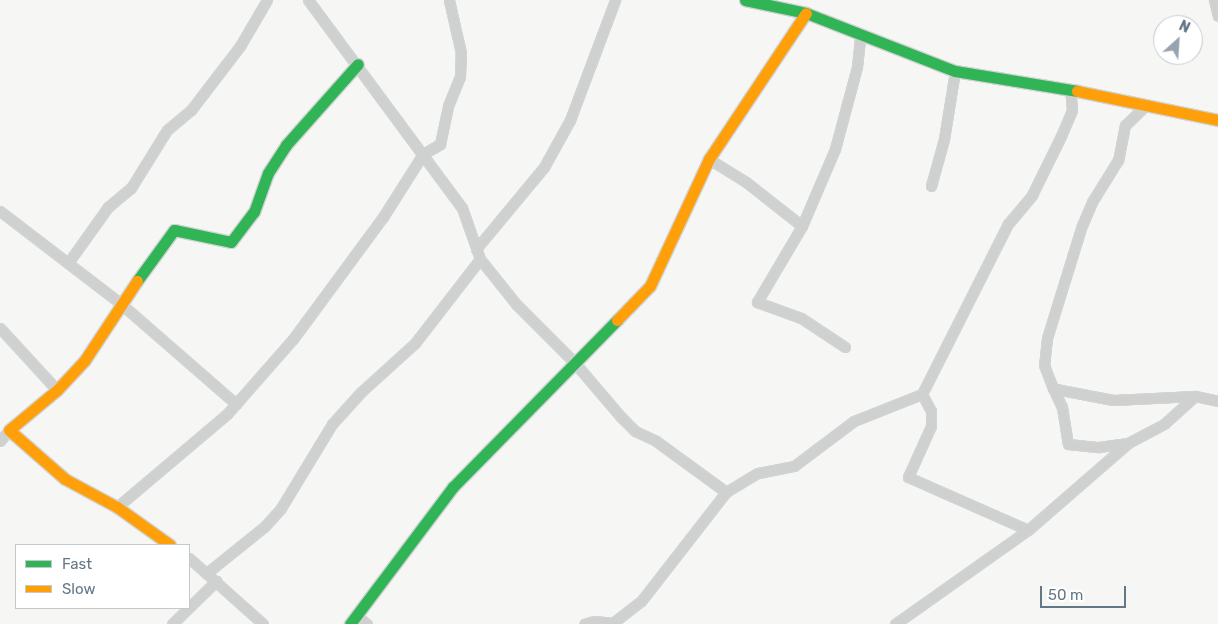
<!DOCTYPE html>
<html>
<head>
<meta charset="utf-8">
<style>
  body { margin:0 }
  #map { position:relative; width:1218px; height:624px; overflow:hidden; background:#f6f6f5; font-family:Rubik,sans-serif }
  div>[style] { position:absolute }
  .roads { filter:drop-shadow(1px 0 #d1d3d4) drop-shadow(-1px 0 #d1d3d4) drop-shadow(0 1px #d1d3d4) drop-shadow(0 -1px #d1d3d4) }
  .street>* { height:9px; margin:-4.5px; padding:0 4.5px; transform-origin:4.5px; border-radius:4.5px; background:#cfd1d1 }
  .fast>* { height:11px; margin:-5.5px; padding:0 5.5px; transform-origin:5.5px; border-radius:5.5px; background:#30b455 }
  .slow>* { height:11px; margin:-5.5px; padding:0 5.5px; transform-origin:5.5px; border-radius:5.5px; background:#ff9f0a }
  span { translate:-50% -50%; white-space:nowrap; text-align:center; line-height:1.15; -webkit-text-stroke:5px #fff; paint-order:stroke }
  .legend { position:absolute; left:15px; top:544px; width:175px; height:65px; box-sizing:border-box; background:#fff; border:1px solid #c1c9cf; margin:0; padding:6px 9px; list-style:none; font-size:15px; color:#647787 }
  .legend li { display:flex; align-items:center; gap:10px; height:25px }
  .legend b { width:25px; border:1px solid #c1c9cf }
  .north { position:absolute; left:1153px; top:15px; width:50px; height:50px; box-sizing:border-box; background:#fff; border:1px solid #c1c9cf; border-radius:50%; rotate:26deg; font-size:14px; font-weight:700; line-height:20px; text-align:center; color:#647787 }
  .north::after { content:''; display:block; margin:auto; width:18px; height:22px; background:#97a3ae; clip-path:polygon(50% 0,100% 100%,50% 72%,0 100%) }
  .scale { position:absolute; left:1040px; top:586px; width:86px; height:22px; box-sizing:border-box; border:2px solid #647787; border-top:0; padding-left:6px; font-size:15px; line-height:18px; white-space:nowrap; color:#647787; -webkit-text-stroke:4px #fff; paint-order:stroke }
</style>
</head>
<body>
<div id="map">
  <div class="roads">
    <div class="street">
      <i style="left:1214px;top:0;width:16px;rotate:76deg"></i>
      <i style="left:1145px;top:106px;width:28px;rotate:136deg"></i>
      <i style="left:1125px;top:125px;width:36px;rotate:101deg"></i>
      <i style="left:1118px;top:160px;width:49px;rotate:121.8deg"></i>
      <i style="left:1092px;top:202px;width:25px;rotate:113deg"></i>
      <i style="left:1082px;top:225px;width:118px;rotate:107.2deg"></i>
      <i style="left:1047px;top:338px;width:27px;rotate:96deg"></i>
      <i style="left:1044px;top:365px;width:25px;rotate:69deg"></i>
      <i style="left:1053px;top:388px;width:8px;rotate:14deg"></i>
      <i style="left:1061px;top:390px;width:53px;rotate:10.9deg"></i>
      <i style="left:1113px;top:400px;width:82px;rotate:-2.8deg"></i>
      <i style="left:709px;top:159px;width:44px;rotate:31.9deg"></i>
      <i style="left:746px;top:182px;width:71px;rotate:38.2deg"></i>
      <i style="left:931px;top:186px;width:49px;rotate:-74.5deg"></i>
      <i style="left:944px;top:139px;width:69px;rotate:-80.8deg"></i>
      <i style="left:0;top:211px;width:151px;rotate:37.5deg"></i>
      <i style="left:120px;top:303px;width:154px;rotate:41deg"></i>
      <i style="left:476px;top:249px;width:107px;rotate:-50.3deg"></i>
      <i style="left:544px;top:167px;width:54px;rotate:-61deg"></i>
      <i style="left:570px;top:120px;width:128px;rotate:-69.4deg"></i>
      <i style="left:480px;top:259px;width:58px;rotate:51.3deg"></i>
      <i style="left:516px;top:304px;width:82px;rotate:45deg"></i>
      <i style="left:574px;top:362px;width:72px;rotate:49.5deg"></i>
      <i style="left:621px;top:417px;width:20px;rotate:45deg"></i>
      <i style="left:635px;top:431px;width:23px;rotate:25deg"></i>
      <i style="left:656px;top:441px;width:87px;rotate:36.1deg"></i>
      <i style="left:726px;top:492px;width:138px;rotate:127.9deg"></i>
      <i style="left:641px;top:601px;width:36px;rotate:142deg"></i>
      <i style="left:613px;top:623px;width:19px;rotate:-174deg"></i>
      <i style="left:594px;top:621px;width:10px;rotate:163deg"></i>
      <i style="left:68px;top:263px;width:69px;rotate:-54.5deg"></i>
      <i style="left:108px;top:207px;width:30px;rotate:-40deg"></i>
      <i style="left:131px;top:188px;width:68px;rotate:-58.2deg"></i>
      <i style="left:167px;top:130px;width:31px;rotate:-40deg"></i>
      <i style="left:191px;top:110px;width:81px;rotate:-52.6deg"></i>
      <i style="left:240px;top:46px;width:53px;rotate:-59.6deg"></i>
      <i style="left:0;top:328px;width:84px;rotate:47.4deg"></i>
      <i style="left:845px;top:347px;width:53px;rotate:-146.6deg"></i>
      <i style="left:801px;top:318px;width:47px;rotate:-160deg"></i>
      <i style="left:757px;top:302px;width:88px;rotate:-59.4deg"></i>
      <i style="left:802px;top:226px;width:84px;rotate:-66.8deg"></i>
      <i style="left:835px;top:149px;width:85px;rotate:-75deg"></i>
      <i style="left:857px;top:67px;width:31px;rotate:-84deg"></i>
      <i style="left:1053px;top:388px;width:21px;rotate:65deg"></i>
      <i style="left:1062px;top:407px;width:37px;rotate:81deg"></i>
      <i style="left:1068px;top:444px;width:31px;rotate:6deg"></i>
      <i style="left:1099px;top:447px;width:29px;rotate:-8deg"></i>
      <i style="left:922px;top:394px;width:19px;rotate:62deg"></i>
      <i style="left:931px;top:411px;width:15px;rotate:90deg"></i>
      <i style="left:931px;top:426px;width:56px;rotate:114.3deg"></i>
      <i style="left:908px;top:477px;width:131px;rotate:23.8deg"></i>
      <i style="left:0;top:441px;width:14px;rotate:-51deg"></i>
      <i style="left:726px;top:492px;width:37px;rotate:-31deg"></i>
      <i style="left:758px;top:473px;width:37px;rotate:-11deg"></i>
      <i style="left:794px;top:466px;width:75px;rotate:-36.9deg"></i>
      <i style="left:854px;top:421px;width:73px;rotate:-21.7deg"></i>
      <i style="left:922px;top:394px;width:191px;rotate:-63.2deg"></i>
      <i style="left:1008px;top:224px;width:38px;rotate:-50deg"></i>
      <i style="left:1032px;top:195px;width:66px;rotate:-63.8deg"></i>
      <i style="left:1061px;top:136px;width:28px;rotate:-67deg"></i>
      <i style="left:1072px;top:110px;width:21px;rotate:-95deg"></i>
      <i style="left:117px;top:507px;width:144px;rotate:-40.2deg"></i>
      <i style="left:227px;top:414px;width:100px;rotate:-48.7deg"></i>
      <i style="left:293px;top:339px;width:152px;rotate:-53.6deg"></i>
      <i style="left:383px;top:217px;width:75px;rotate:-57.6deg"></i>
      <i style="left:423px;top:154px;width:20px;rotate:-30deg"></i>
      <i style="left:440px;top:144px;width:39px;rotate:-78deg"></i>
      <i style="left:448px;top:106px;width:31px;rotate:-68deg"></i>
      <i style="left:460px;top:77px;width:24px;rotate:-88deg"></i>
      <i style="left:461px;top:53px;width:54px;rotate:-102.8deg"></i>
      <i style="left:189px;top:558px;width:99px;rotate:41.7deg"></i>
      <i style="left:208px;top:572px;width:73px;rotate:-38.9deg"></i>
      <i style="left:265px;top:526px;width:24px;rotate:-48deg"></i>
      <i style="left:281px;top:508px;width:98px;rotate:-58.7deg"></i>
      <i style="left:332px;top:424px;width:43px;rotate:-47.8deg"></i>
      <i style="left:361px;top:392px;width:73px;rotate:-42.2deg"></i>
      <i style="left:415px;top:343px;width:106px;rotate:-52.3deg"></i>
      <i style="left:480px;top:259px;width:54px;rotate:-109.4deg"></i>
      <i style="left:462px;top:208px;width:259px;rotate:-126.5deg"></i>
      <i style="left:357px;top:616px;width:13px;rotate:39deg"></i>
      <i style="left:172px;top:624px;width:62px;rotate:-44.3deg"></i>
      <i style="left:895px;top:624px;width:163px;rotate:-35.3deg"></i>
      <i style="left:1028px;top:530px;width:133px;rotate:-41deg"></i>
      <i style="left:1128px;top:443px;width:41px;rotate:-27.8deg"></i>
      <i style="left:1164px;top:424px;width:42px;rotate:-42.1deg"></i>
      <i style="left:1195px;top:396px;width:24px;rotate:12deg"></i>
    </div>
    <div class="fast">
      <i style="left:745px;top:0;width:62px;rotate:12deg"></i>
      <i style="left:806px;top:13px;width:160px;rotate:21.3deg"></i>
      <i style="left:955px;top:71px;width:124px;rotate:9.3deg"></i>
      <i style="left:137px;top:281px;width:63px;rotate:-54deg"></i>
      <i style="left:174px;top:230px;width:58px;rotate:11.9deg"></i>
      <i style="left:231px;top:242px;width:38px;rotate:-53deg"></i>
      <i style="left:254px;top:212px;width:41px;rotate:-70.3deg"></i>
      <i style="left:268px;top:173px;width:33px;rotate:-57deg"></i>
      <i style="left:286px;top:145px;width:108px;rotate:-48.4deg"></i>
      <i style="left:350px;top:624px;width:171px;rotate:-53.1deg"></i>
      <i style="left:453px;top:487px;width:234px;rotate:-45.5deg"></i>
    </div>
    <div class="slow">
      <i style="left:1077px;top:91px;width:144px;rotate:11.6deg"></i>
      <i style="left:137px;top:281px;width:95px;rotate:123.4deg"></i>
      <i style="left:85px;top:360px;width:41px;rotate:133deg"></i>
      <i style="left:57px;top:390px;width:62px;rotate:140.2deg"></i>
      <i style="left:9px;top:430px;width:74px;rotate:41.2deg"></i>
      <i style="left:65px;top:479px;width:59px;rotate:28.3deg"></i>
      <i style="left:117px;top:507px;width:65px;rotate:35.6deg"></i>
      <i style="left:617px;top:320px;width:47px;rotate:-45.9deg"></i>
      <i style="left:650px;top:286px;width:140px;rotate:-65.1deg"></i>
      <i style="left:709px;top:159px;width:175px;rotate:-56.4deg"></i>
    </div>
  </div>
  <ul class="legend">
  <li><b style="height:6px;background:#30b455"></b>Fast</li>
  <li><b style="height:6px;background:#ff9f0a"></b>Slow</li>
  </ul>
  <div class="north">N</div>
  <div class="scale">50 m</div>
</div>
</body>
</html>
